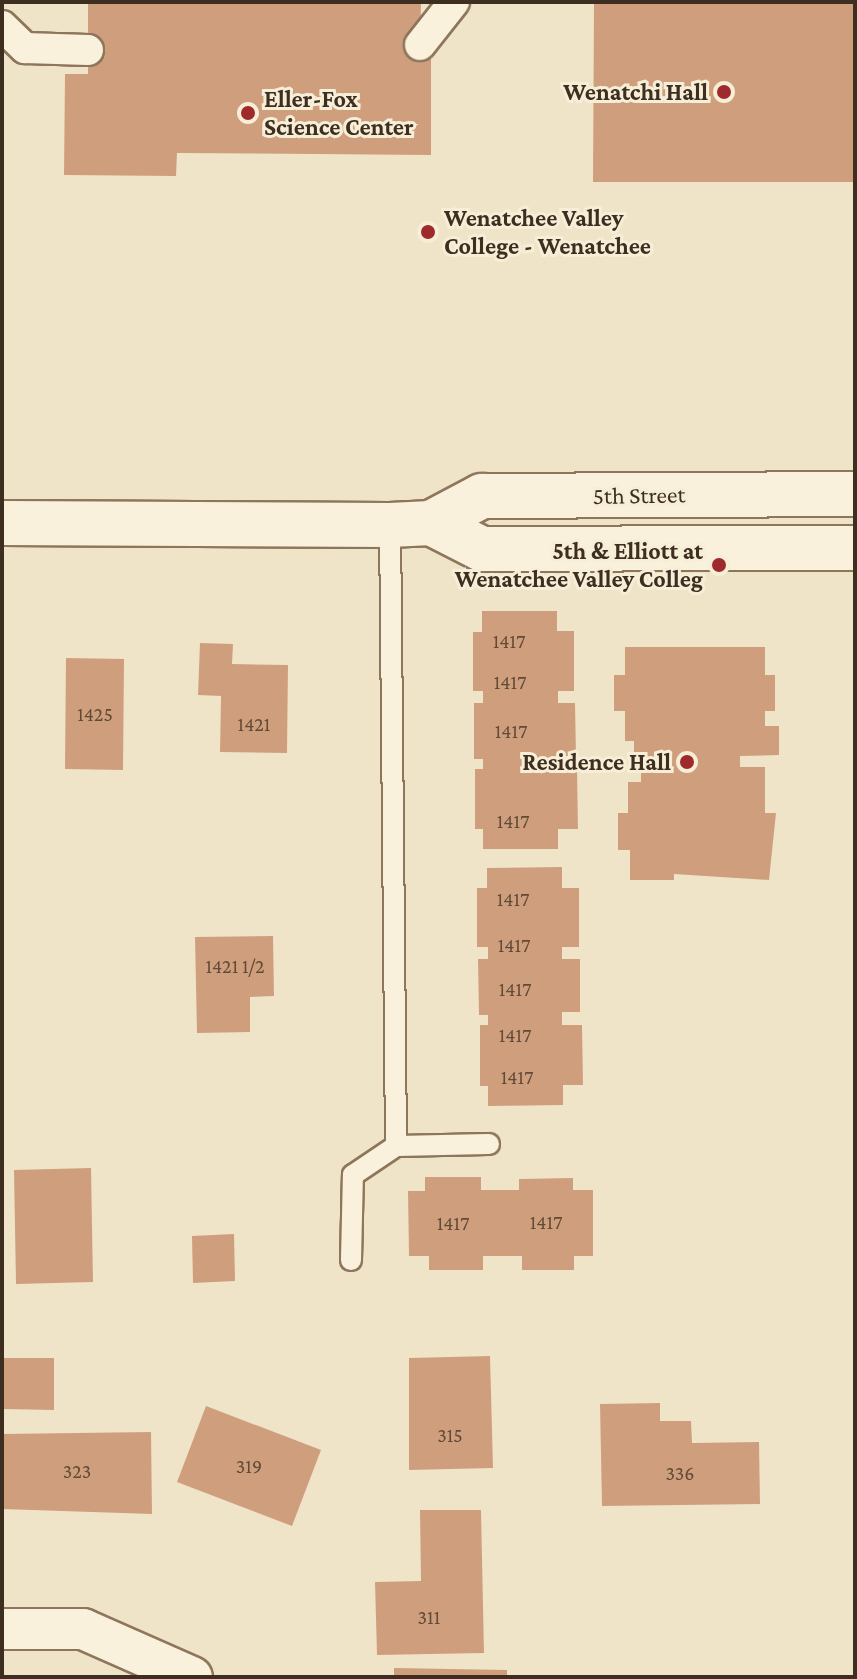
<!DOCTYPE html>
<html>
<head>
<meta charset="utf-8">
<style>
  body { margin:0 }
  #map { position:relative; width:857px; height:1679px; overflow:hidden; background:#f0e4c8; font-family:"Crimson Pro",serif }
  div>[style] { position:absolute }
  .building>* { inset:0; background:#cf9f7d }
  .roads { filter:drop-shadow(2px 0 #8d765c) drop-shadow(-2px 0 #8d765c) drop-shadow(0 2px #8d765c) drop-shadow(0 -2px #8d765c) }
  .service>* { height:20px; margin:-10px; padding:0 10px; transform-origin:10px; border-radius:10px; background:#faf1dc }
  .pedestrian>* { height:30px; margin:-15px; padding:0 15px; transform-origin:15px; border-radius:15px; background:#faf1dc }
  .minor>* { height:40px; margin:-20px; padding:0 20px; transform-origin:20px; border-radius:20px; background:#faf1dc }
  .secondary>* { height:44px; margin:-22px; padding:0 22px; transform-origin:22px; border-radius:22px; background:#faf1dc }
  .dots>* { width:22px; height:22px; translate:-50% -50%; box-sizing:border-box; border:4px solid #f7eed8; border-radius:50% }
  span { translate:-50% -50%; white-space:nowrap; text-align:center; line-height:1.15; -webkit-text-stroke:6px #f7eed8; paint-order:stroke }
  .number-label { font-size:20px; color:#624a37 }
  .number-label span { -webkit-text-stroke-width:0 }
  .poi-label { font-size:24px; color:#3d2e20; font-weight:700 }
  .right { translate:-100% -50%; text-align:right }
  .left { translate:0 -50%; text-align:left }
  .street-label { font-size:24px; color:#3d2e20 }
  .frame { position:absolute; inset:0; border:4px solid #3d2e20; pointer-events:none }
</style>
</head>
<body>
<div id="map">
  <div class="building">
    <i style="clip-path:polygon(88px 2px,421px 2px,420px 56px,431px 56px,431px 155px,177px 153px,176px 176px,64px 175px,65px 74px,88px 74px)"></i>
    <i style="clip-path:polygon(594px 2px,855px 2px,855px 182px,593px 182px)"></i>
    <i style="clip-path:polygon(482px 611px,557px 611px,557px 631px,574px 631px,574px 691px,558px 691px,558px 703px,575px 703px,576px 756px,558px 756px,558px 768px,577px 768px,578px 829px,558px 829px,558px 849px,483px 849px,483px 829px,475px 829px,475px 769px,483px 769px,483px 759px,474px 759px,474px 703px,483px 703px,483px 691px,473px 691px,473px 632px,482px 632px)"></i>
    <i style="clip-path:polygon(200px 643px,233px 644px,232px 664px,288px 665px,287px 753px,220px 752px,221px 696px,198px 695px)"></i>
    <i style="clip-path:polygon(625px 647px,765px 647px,765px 675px,775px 675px,775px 711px,765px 711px,765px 726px,779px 726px,779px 755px,740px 756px,740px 767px,765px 767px,765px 813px,776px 813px,769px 880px,674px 874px,674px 880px,630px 880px,630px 850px,618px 850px,618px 813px,628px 813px,628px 782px,641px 782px,641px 768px,634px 768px,634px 741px,625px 741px,625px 711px,614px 711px,614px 675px,625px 675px)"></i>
    <i style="clip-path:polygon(66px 658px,124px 659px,123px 770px,65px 769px)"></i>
    <i style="clip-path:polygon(562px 867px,562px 888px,579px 888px,579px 947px,562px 947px,562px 959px,580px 959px,580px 1012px,562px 1012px,562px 1025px,582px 1025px,583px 1085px,563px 1085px,563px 1105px,488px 1106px,488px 1086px,480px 1086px,480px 1025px,488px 1025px,488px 1015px,479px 1015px,478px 959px,488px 959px,488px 947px,477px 947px,477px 888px,487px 888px,487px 868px)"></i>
    <i style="clip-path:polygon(273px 936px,274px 996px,250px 997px,250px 1032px,197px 1033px,195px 937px)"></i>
    <i style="clip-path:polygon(91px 1168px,93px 1282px,16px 1284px,14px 1170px)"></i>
    <i style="clip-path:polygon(425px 1177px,481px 1177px,481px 1190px,519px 1190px,519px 1179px,573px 1178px,573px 1190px,593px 1190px,593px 1256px,574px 1256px,574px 1270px,522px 1270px,522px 1256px,483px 1256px,483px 1270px,429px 1270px,429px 1256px,409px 1256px,408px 1191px,425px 1191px)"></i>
    <i style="clip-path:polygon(234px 1234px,235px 1281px,193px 1283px,192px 1236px)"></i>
    <i style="clip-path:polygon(490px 1356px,493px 1468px,409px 1470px,409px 1358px)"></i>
    <i style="clip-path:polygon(2px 1358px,54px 1358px,54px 1410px,2px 1409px)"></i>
    <i style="clip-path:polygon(660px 1403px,660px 1421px,691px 1421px,692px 1443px,759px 1442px,760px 1504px,602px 1506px,600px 1404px)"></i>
    <i style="clip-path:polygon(206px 1406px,321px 1450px,292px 1526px,177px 1482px)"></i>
    <i style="clip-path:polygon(151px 1432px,152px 1514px,2px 1509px,2px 1434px)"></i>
    <i style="clip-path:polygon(420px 1510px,481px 1510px,484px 1653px,377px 1655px,375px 1582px,421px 1581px)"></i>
    <i style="clip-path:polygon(394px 1668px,507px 1670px,507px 1677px,394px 1677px)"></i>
  </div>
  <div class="roads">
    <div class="service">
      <i style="left:396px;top:1146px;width:93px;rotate:-1.2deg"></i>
      <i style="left:351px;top:1260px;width:85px;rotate:-88.7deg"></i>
      <i style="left:353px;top:1175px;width:52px;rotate:-34deg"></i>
      <i style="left:396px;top:1146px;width:621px;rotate:-90.55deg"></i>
    </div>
    <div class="pedestrian">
      <i style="left:2px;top:26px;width:32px;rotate:44deg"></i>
      <i style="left:25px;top:48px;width:63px;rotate:1.8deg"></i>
      <i style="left:420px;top:45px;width:55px;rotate:-51.7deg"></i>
    </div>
    <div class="minor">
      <i style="left:2px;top:1629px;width:81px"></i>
      <i style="left:83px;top:1629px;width:119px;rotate:23.8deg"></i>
    </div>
    <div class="secondary">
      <i style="left:2px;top:523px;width:388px;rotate:0.3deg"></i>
      <i style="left:390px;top:525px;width:41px;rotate:-2.8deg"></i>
      <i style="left:431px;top:523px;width:58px;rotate:-27.9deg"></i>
      <i style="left:482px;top:496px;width:373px;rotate:-0.3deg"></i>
      <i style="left:431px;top:523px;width:57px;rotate:27deg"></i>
      <i style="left:482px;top:549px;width:373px;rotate:-0.2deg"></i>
    </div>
  </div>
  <div class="dots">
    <i style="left:724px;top:92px;background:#9e2a2b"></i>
    <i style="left:248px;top:113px;background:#9e2a2b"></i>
    <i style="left:428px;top:232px;background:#9e2a2b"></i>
    <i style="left:719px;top:565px;background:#9e2a2b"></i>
    <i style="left:687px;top:762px;background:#9e2a2b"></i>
  </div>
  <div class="number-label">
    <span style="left:509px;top:641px">1417</span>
    <span style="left:510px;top:682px">1417</span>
    <span style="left:95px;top:714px">1425</span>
    <span style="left:254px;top:724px">1421</span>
    <span style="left:511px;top:731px">1417</span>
    <span style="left:513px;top:821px">1417</span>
    <span style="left:513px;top:899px">1417</span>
    <span style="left:514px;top:945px">1417</span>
    <span style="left:235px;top:966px">1421 1/2</span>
    <span style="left:515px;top:989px">1417</span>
    <span style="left:515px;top:1035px">1417</span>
    <span style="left:517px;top:1077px">1417</span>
    <span style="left:546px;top:1222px">1417</span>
    <span style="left:453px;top:1223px">1417</span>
    <span style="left:450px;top:1435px">315</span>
    <span style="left:249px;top:1466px">319</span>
    <span style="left:77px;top:1471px">323</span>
    <span style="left:680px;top:1473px">336</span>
    <span style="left:429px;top:1617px">311</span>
  </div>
  <div class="poi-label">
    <span class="right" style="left:708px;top:92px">Wenatchi Hall</span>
    <span class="left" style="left:264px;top:113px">Eller-Fox<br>Science Center</span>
    <span class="left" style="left:444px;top:232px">Wenatchee Valley<br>College - Wenatchee</span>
    <span class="right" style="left:703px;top:565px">5th &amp; Elliott at<br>Wenatchee Valley Colleg</span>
    <span class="right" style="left:671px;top:762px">Residence Hall</span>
  </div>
  <div class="street-label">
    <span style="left:639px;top:495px;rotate:-1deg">5th Street</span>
  </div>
  <div class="frame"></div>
</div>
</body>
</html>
